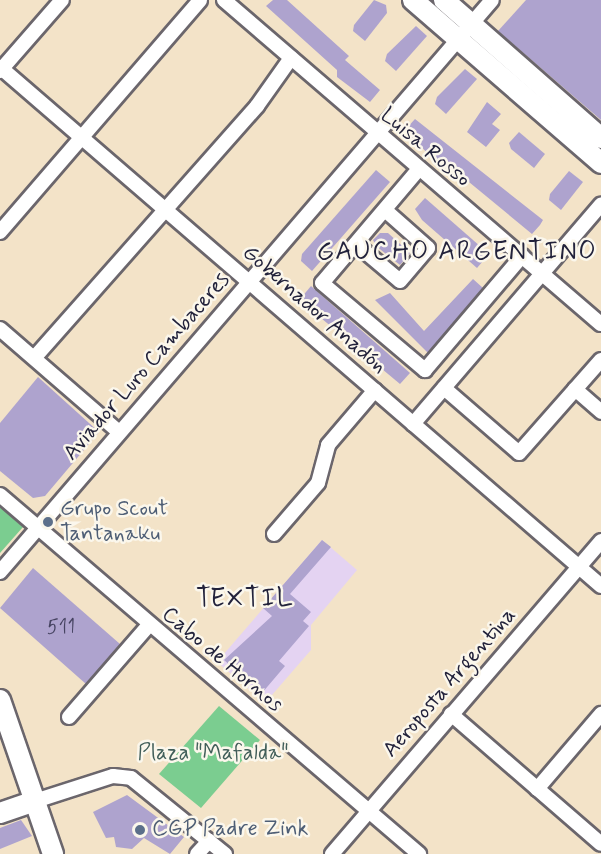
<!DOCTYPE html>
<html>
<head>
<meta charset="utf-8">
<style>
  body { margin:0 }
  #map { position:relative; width:601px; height:854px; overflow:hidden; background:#f3e3c8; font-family:Mynerve,sans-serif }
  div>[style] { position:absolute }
  .built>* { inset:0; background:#e4d3f2 }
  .green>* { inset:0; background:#7bcd90 }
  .building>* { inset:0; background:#aea3ce }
  .roads { filter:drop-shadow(2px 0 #6b666c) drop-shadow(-2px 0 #6b666c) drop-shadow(0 2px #6b666c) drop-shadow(0 -2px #6b666c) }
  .street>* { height:14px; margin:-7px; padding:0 7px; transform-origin:7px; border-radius:7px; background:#fff }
  .secondary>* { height:20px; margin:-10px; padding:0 10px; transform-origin:10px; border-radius:10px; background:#fff }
  .dots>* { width:16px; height:16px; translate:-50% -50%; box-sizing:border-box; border:3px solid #fbf7ec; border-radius:50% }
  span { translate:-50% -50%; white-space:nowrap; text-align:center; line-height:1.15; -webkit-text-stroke:5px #fbf7ec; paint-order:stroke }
  .number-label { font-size:20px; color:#454260 }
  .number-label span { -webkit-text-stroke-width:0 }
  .street-label { font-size:22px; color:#22223b }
  .service-label { font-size:22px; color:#4e5e75 }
  .left { translate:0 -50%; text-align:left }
  .park-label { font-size:22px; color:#415e59 }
  .quarter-label { font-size:26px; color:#22223b; letter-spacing:1.5px }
</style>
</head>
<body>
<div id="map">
  <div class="built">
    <i style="clip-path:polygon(322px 540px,357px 570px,311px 625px,311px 650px,265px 703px,217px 662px)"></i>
  </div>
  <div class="green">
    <i style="clip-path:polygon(0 507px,23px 527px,0 553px)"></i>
    <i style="clip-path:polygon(219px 706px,260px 740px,201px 808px,159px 774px)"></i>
  </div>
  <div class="building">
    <i style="clip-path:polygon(273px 0,287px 0,349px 56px,345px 60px,380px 90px,370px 102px,337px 77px,337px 70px,266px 6px)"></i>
    <i style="clip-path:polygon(374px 0,386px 5px,387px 13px,365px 41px,353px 31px,354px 25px)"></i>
    <i style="clip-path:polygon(526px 0,601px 0,601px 120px,498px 31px)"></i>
    <i style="clip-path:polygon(416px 26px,427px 36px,396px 71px,385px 61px,387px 54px)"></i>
    <i style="clip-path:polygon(465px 69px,477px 79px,446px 114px,435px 104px,437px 97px)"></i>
    <i style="clip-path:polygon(487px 102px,501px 114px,492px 124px,500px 130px,486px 147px,467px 132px)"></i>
    <i style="clip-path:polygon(415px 119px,543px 220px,540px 225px,532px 234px,441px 159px,434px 160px,405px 130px)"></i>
    <i style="clip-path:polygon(519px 132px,545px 154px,534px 168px,511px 149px,509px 143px)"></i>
    <i style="clip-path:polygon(376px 170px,390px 182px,312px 271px,301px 261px,302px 254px)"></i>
    <i style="clip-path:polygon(569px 171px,583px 182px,561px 210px,549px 200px,550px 194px)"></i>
    <i style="clip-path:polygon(425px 198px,489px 254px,477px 268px,422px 220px,415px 209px)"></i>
    <i style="clip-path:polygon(380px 233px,388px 233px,410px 253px,400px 265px,376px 246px,373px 240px)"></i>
    <i style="clip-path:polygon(473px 279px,483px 288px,428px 353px,375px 300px,390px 293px,424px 331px)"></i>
    <i style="clip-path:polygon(311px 286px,410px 373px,400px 384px,309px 308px,301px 298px)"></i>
    <i style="clip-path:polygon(38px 377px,99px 432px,45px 496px,33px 498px,0 471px,0 423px)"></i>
    <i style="clip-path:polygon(322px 540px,331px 547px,290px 594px,311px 612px,303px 621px,309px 626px,279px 661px,285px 666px,262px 693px,224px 660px,272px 616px,263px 608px)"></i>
    <i style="clip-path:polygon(33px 568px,120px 644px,86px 684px,0 608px)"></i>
    <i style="clip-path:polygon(127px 795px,184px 837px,170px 854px,144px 838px,132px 849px,116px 847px,114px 837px,106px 838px,93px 812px)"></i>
    <i style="clip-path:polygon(21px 820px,32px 836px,0 849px,0 828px)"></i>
  </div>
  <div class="roads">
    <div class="street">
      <i style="left:224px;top:0;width:497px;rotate:40.7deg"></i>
      <i style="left:0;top:67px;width:794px;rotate:40.81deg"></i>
      <i style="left:0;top:71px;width:94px;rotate:-48.9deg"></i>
      <i style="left:418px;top:170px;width:148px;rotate:130.3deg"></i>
      <i style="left:322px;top:283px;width:135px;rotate:40.2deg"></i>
      <i style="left:425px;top:370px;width:150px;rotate:-49.6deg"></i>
      <i style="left:0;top:232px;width:306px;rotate:-49.2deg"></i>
      <i style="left:356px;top:244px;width:57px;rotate:40.1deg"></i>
      <i style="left:400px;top:281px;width:43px;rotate:-49.7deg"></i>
      <i style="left:428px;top:248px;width:57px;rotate:-138.5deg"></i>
      <i style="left:0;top:329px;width:157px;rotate:40.9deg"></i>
      <i style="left:35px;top:357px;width:335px;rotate:-48.5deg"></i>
      <i style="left:257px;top:106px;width:59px;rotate:-54.7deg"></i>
      <i style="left:444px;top:388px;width:99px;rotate:40.9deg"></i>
      <i style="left:519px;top:453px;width:124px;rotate:-48.6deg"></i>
      <i style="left:575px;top:389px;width:35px;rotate:41deg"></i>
      <i style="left:413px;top:424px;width:289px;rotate:-49.4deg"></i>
      <i style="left:0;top:495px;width:552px;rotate:40.59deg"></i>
      <i style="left:274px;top:534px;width:67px;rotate:-49.2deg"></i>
      <i style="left:318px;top:483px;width:39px;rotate:-75deg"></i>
      <i style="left:328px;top:445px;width:72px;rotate:-49.5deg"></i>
      <i style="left:0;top:572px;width:754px;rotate:-49.3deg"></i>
      <i style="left:451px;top:714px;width:198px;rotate:40.9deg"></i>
      <i style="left:69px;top:717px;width:121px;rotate:-49deg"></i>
      <i style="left:537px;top:789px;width:99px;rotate:-49.5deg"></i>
      <i style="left:35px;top:801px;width:82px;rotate:-17.8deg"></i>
      <i style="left:113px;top:776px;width:18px;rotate:6deg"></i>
      <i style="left:131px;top:778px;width:121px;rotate:39deg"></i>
      <i style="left:197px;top:854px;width:18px;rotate:-47deg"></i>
      <i style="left:332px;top:854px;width:413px;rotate:-49.3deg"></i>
    </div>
    <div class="secondary">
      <i style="left:413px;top:0;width:249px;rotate:40.9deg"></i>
      <i style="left:444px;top:0;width:209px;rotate:41.3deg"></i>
      <i style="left:0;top:700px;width:163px;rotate:71deg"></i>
      <i style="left:0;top:813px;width:37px;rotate:-19deg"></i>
    </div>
  </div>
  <div class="dots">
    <i style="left:48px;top:522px;background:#5c6f8a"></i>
    <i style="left:140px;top:830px;background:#5c6f8a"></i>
  </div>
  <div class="number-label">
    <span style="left:61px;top:627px">511</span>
  </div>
  <div class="street-label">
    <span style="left:425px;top:148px;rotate:40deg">Luisa Rosso</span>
    <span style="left:314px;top:310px;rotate:41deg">Gobernador Anadón</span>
    <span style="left:147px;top:367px;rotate:-49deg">Aviador Luro Cambaceres</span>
    <span style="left:222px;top:660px;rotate:40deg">Cabo de Hornos</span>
    <span style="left:450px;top:683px;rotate:-49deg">Aeroposta Argentina</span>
  </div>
  <div class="service-label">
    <span class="left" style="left:60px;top:522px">Grupo Scout<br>Tantanaku</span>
    <span class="left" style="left:152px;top:830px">CGP Padre Zink</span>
  </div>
  <div class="park-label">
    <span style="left:213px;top:754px">Plaza "Mafalda"</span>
  </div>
  <div class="quarter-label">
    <span style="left:457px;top:253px">GAUCHO ARGENTINO</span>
    <span style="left:245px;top:600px">TEXTIL</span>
  </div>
</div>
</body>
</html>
